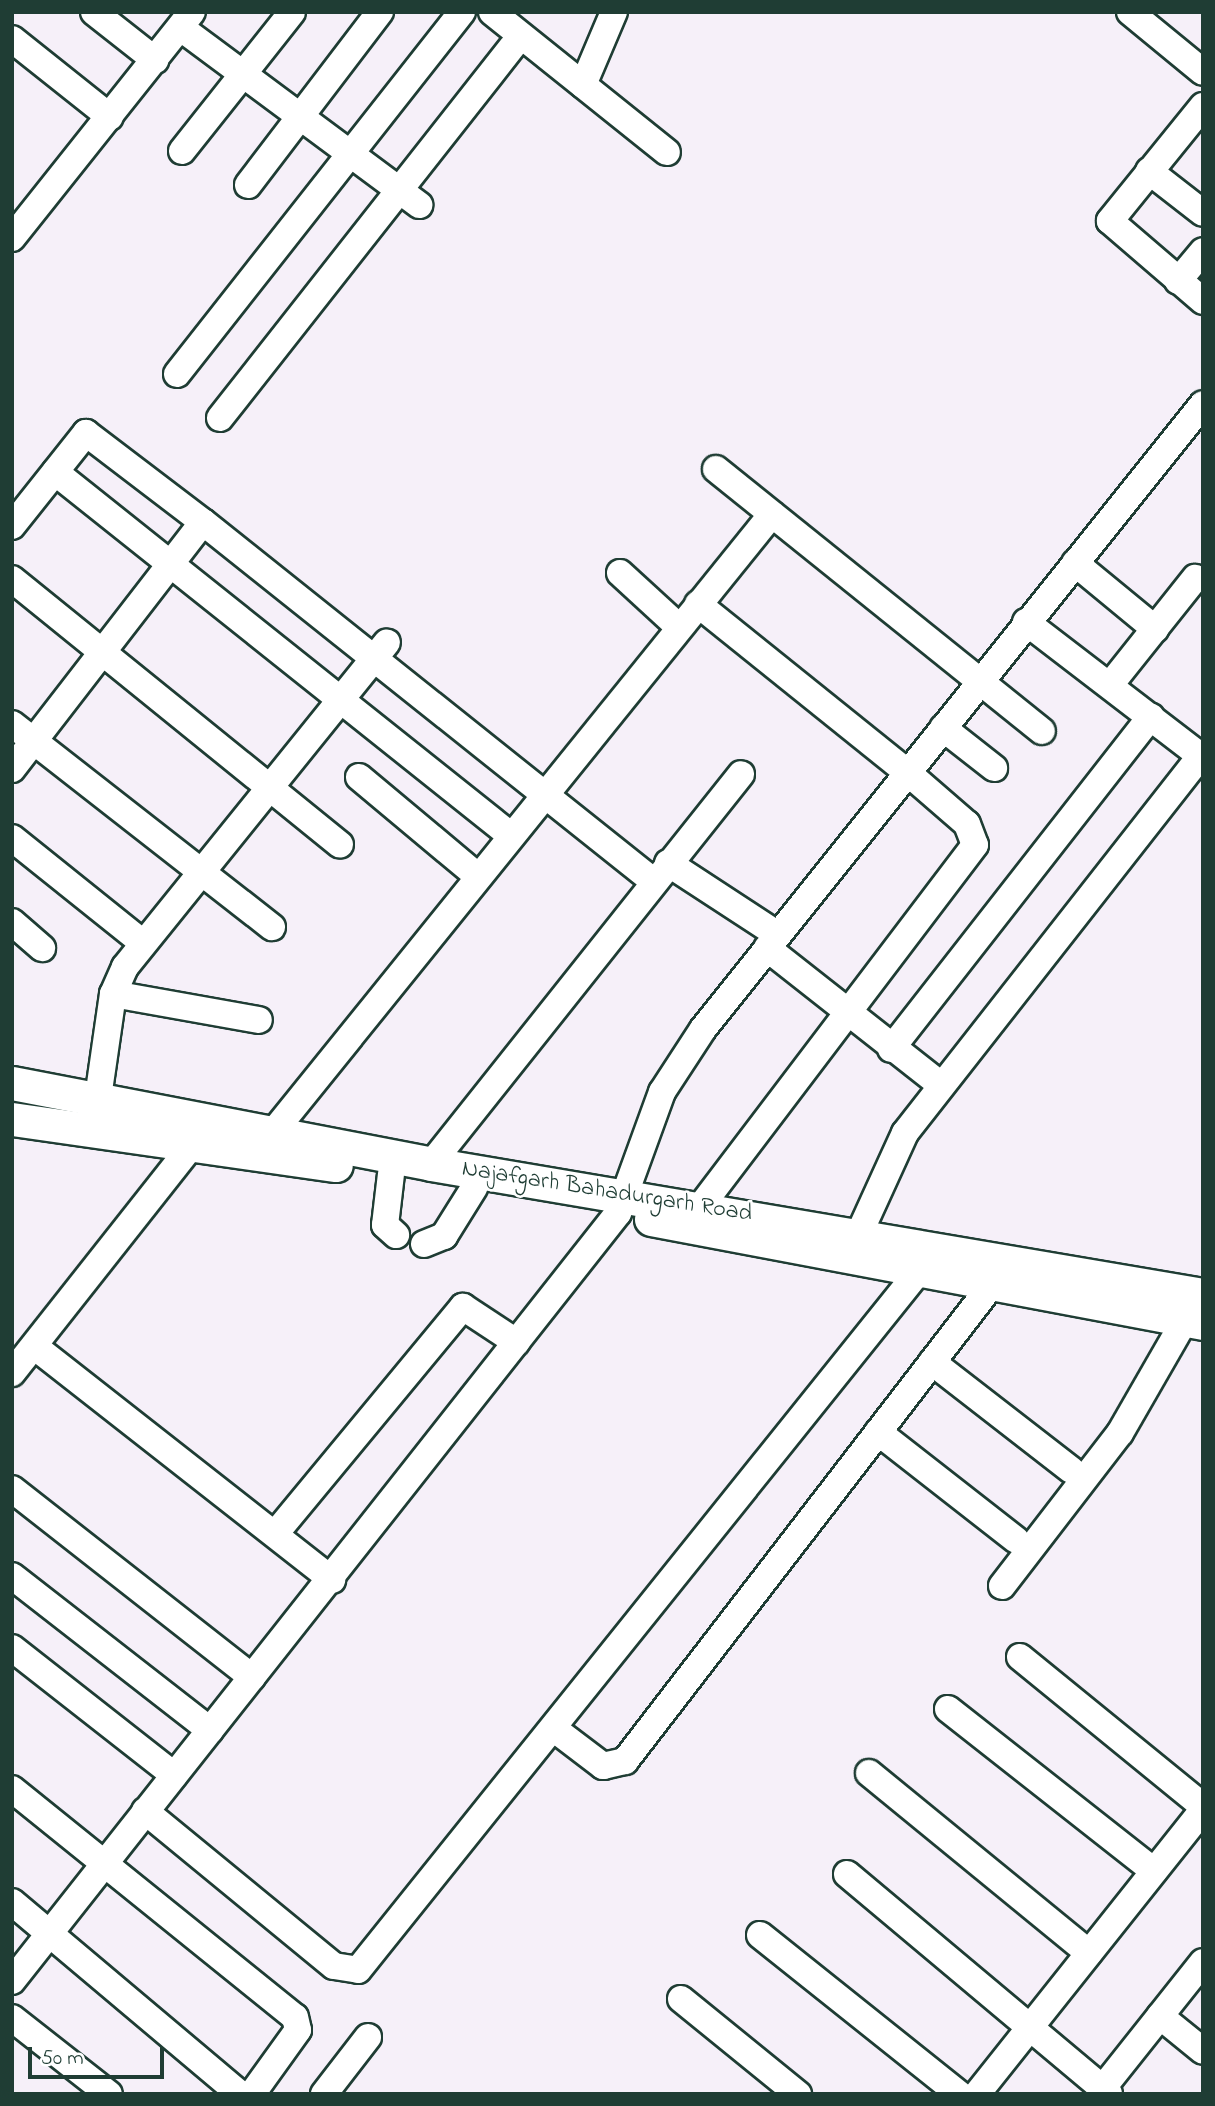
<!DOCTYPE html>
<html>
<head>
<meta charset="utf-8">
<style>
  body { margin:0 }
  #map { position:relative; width:1215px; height:2106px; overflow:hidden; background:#f6f0f9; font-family:"Indie Flower",sans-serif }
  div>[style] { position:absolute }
  .roads { filter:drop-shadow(2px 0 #1f3d34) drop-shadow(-2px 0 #1f3d34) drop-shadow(0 2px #1f3d34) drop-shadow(0 -2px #1f3d34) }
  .minor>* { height:26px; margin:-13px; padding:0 13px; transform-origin:13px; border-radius:13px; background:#fff }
  .major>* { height:33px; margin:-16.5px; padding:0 16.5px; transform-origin:16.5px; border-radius:16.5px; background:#fff }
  span { translate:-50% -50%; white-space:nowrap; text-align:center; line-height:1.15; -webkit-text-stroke:5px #fff; paint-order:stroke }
  .street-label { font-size:24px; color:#1f3d34 }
  .frame { position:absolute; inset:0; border:14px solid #1f3d34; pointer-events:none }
  .scale { position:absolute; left:28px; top:2047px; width:136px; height:32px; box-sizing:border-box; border:4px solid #1f3d34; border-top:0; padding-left:9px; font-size:21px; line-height:24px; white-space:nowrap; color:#1f3d34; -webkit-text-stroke:5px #fff; paint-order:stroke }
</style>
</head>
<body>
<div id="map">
  <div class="roads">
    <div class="minor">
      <i style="left:94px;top:12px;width:78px;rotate:38.2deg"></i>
      <i style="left:492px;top:12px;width:224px;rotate:38.7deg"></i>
      <i style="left:1130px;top:12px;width:94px;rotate:39.4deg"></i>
      <i style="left:181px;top:28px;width:297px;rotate:36.6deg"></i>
      <i style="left:12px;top:39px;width:125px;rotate:38.5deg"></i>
      <i style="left:583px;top:85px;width:79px;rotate:-67deg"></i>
      <i style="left:1203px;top:106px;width:148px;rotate:129deg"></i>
      <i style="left:1110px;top:221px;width:123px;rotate:40.7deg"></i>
      <i style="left:182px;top:151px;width:177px;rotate:-51.6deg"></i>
      <i style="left:1149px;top:171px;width:68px;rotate:37.9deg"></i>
      <i style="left:248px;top:185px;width:218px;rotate:-52.7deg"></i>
      <i style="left:12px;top:238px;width:289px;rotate:-51.5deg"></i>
      <i style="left:1178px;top:281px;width:39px;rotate:-50deg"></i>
      <i style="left:177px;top:374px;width:461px;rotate:-51.8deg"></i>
      <i style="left:220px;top:418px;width:486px;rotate:-51.8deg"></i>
      <i style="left:716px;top:469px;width:418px;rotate:38.8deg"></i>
      <i style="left:55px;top:472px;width:581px;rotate:38.57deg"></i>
      <i style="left:12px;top:526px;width:119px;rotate:-51.5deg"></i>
      <i style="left:86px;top:433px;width:147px;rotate:37.3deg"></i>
      <i style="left:1075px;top:563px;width:104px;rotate:39.5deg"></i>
      <i style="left:620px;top:573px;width:80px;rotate:42.5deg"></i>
      <i style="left:12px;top:579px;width:422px;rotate:39deg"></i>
      <i style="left:698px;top:604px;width:268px;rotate:38.8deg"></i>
      <i style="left:907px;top:772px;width:79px;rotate:40.9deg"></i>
      <i style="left:967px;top:824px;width:22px;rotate:69deg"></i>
      <i style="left:975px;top:845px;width:452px;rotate:127.2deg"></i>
      <i style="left:1026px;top:622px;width:223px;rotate:37.5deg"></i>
      <i style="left:1110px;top:685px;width:137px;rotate:-51.5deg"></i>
      <i style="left:12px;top:724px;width:330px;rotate:38deg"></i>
      <i style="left:943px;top:728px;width:65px;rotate:38.1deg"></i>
      <i style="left:12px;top:769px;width:312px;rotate:-52.3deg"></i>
      <i style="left:203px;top:522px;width:576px;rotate:38.58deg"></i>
      <i style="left:359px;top:777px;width:153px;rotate:39.9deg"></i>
      <i style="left:12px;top:838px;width:166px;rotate:38.7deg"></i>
      <i style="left:668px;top:863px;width:131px;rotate:33.2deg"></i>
      <i style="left:12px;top:922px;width:40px;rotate:41deg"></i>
      <i style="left:767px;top:948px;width:221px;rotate:38.2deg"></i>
      <i style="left:113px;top:994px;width:148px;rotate:10.1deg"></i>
      <i style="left:891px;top:1049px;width:422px;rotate:-52deg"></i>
      <i style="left:98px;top:1098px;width:105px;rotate:-81.8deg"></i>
      <i style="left:113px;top:994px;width:30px;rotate:-66deg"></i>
      <i style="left:125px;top:967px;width:417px;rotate:-51.1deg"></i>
      <i style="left:275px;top:1130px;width:791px;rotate:-51.1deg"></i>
      <i style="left:431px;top:1164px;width:498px;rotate:-51.5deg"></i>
      <i style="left:391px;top:1174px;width:51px;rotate:96.7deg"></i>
      <i style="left:385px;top:1225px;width:15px;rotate:42deg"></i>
      <i style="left:859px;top:1234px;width:111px;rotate:-65.5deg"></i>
      <i style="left:905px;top:1133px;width:479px;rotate:-51.9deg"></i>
      <i style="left:424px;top:1244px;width:22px;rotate:-22deg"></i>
      <i style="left:444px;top:1236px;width:57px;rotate:-58deg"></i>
      <i style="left:34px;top:1346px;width:379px;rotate:38.1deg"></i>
      <i style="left:932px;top:1362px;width:176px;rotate:37.8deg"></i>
      <i style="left:12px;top:1373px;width:295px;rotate:-51.7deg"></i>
      <i style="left:878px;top:1432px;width:175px;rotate:38deg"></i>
      <i style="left:12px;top:1489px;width:305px;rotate:38.1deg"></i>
      <i style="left:275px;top:1534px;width:295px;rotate:-50.4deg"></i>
      <i style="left:463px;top:1307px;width:64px;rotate:33.4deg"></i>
      <i style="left:12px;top:1576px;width:251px;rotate:37.9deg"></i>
      <i style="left:1002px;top:1586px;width:193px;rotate:-52.4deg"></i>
      <i style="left:1120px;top:1433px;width:130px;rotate:-60.1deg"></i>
      <i style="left:12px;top:1648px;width:206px;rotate:38.1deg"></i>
      <i style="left:1020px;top:1657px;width:236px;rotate:39.2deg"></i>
      <i style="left:948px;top:1709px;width:262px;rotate:38.2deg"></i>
      <i style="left:553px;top:1728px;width:63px;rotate:37.2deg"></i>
      <i style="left:603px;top:1766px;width:23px;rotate:-13deg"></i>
      <i style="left:625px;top:1761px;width:598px;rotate:-52.4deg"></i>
      <i style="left:869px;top:1773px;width:284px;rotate:39.3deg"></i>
      <i style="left:12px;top:1789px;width:363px;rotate:38.9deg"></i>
      <i style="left:295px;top:2017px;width:13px;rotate:77deg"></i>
      <i style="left:298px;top:2030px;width:79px;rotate:125.7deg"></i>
      <i style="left:145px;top:1811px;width:244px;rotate:39.4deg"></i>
      <i style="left:334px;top:1966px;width:24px;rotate:9deg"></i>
      <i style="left:358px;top:1970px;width:896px;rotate:-51.25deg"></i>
      <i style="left:847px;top:1874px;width:342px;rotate:40deg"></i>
      <i style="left:12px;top:1902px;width:298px;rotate:40.1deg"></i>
      <i style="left:760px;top:1935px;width:255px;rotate:38.6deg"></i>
      <i style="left:12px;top:1981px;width:978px;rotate:-51.72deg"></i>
      <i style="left:618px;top:1213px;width:129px;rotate:-70deg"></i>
      <i style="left:662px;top:1092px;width:75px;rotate:-56.9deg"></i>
      <i style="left:703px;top:1029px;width:800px;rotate:-51.34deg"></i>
      <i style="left:681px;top:1999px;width:151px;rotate:39.1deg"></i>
      <i style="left:1160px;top:2016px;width:55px;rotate:39.1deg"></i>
      <i style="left:12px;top:2018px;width:123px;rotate:38.1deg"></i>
      <i style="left:1102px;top:2089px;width:162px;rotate:-51.5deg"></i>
      <i style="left:324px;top:2094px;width:72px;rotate:-52.3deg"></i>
      <i style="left:977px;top:2094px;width:363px;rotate:-51.5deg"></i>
    </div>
    <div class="major">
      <i style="left:12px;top:1083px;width:427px;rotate:10.9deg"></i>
      <i style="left:431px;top:1164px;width:783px;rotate:9.63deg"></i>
      <i style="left:12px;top:1119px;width:327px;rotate:8.1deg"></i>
      <i style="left:651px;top:1219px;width:562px;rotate:10.67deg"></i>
    </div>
  </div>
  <div class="street-label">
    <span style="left:607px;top:1192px;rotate:9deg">Najafgarh Bahadurgarh Road</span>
  </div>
  <div class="frame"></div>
  <div class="scale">50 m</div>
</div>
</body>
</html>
